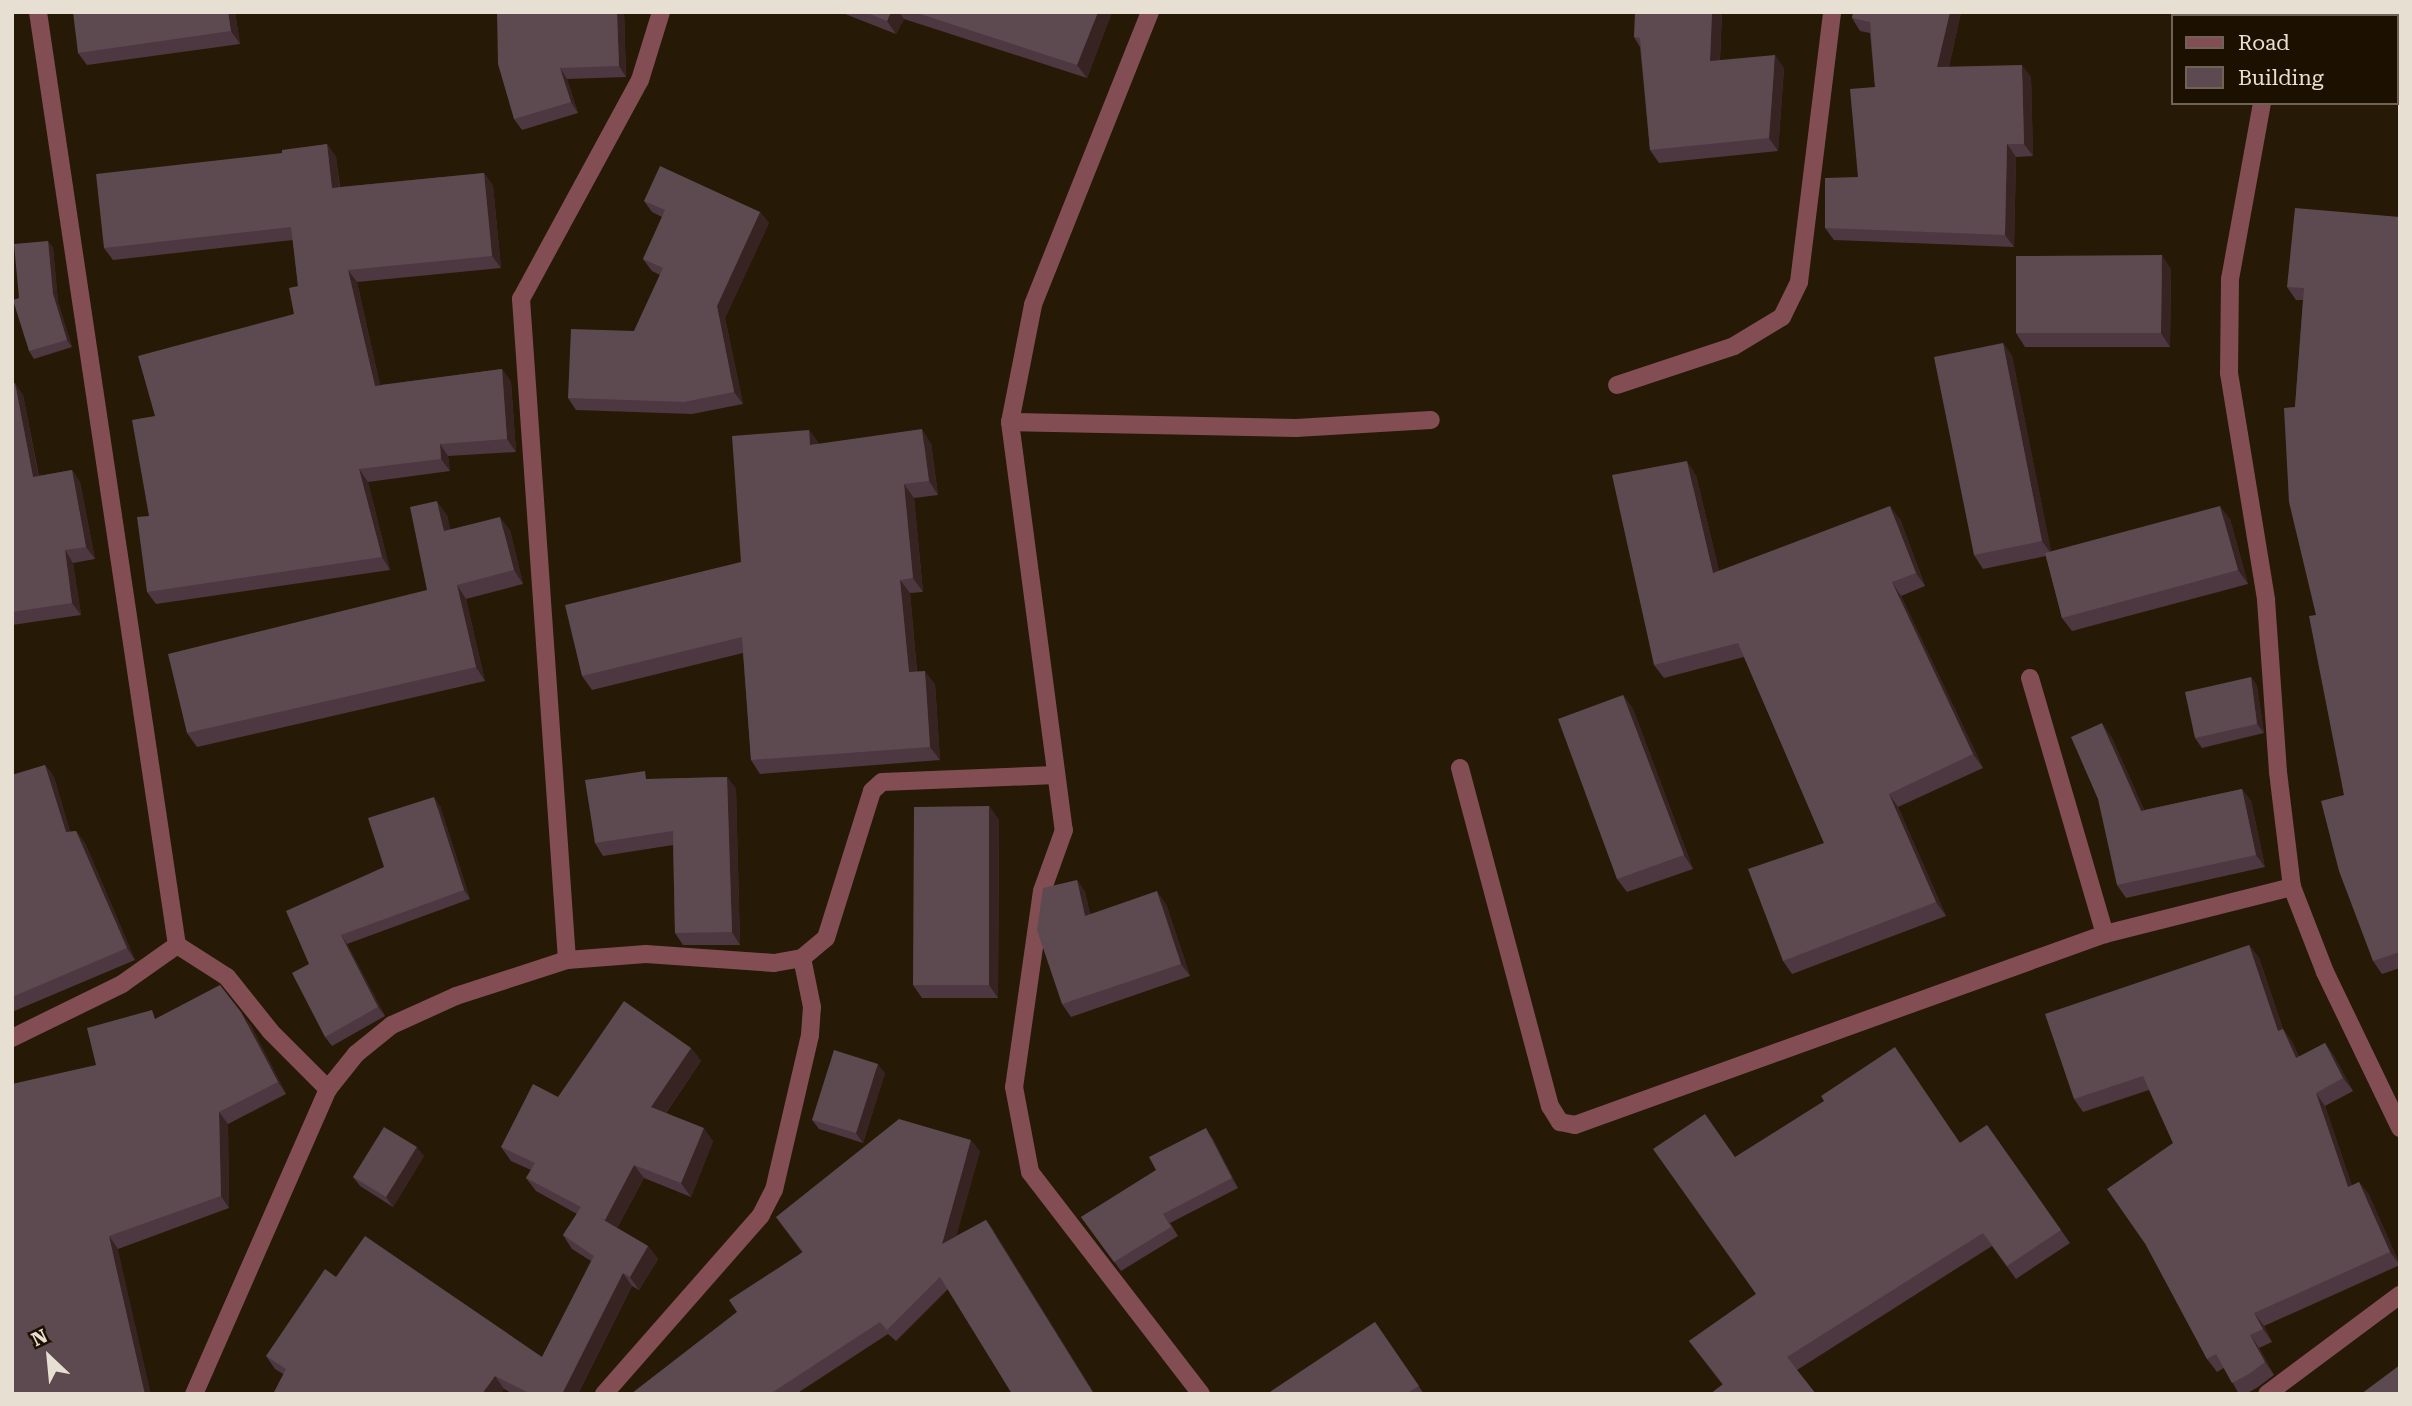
<!DOCTYPE html>
<html>
<head>
<meta charset="utf-8">
<style>
  body { margin:0 }
  #map { position:relative; width:2412px; height:1406px; overflow:hidden; background:#261906; font-family:"Roboto Serif",serif }
  div>[style] { position:absolute }
  .minor>* { height:18px; margin:-9px; padding:0 9px; transform-origin:9px; border-radius:9px; background:#824e53 }
  .wall>* { inset:0; background:#4d3740 }
  .shaded-wall>* { inset:0; background:#362322 }
  .building>* { inset:0; background:#5d4950 }
  span { translate:-50% -50%; white-space:nowrap; text-align:center; line-height:1.15; -webkit-text-stroke:7px #1c1001; paint-order:stroke }
  .frame { position:absolute; inset:0; border:14px solid #e8dfd3; pointer-events:none }
  .legend { position:absolute; left:2171px; top:14px; width:228px; height:91px; box-sizing:border-box; background:#1c1001; border:2px solid #6e6355; margin:0; padding:9px 12px; list-style:none; font-size:21px; color:#e8dfd3 }
  .legend li { display:flex; align-items:center; gap:14px; height:35px }
  .legend b { width:35px; border:2px solid #6e6355 }
  .north { position:absolute; left:14px; top:1322px; width:70px; height:70px; -webkit-text-stroke:5px #1c1001; paint-order:stroke; rotate:334deg; font-size:19px; font-weight:700; line-height:28px; text-align:center; color:#e8dfd3 }
  .north::after { content:''; display:block; margin:auto; width:24px; height:32px; background:#e8dfd3; clip-path:polygon(50% 0,100% 100%,50% 72%,0 100%) }
</style>
</head>
<body>
<div id="map">
  <div class="minor">
    <i style="left:38px;top:12px;width:943px;rotate:81.53deg"></i>
    <i style="left:177px;top:945px;width:59px;rotate:32.6deg"></i>
    <i style="left:227px;top:977px;width:70px;rotate:51.3deg"></i>
    <i style="left:271px;top:1032px;width:81px;rotate:45deg"></i>
    <i style="left:328px;top:1089px;width:333px;rotate:113.7deg"></i>
    <i style="left:1150px;top:12px;width:315px;rotate:111.8deg"></i>
    <i style="left:1033px;top:305px;width:119px;rotate:101.1deg"></i>
    <i style="left:1010px;top:422px;width:412px;rotate:82.5deg"></i>
    <i style="left:1064px;top:830px;width:65px;rotate:109.8deg"></i>
    <i style="left:1042px;top:891px;width:198px;rotate:98.1deg"></i>
    <i style="left:1014px;top:1087px;width:86px;rotate:79.3deg"></i>
    <i style="left:1030px;top:1172px;width:280px;rotate:52.4deg"></i>
    <i style="left:2278px;top:16px;width:4px;rotate:-76deg"></i>
    <i style="left:2262px;top:103px;width:179px;rotate:100.3deg"></i>
    <i style="left:2230px;top:279px;width:94px;rotate:90.6deg"></i>
    <i style="left:2229px;top:373px;width:230px;rotate:80.7deg"></i>
    <i style="left:2266px;top:600px;width:172px;rotate:86deg"></i>
    <i style="left:2278px;top:772px;width:116px;rotate:83.1deg"></i>
    <i style="left:2292px;top:887px;width:91px;rotate:68.8deg"></i>
    <i style="left:2325px;top:972px;width:173px;rotate:64.3deg"></i>
    <i style="left:1617px;top:385px;width:123px;rotate:-18.4deg"></i>
    <i style="left:1734px;top:346px;width:56px;rotate:-31.1deg"></i>
    <i style="left:1782px;top:317px;width:39px;rotate:-64deg"></i>
    <i style="left:1799px;top:282px;width:272px;rotate:-83deg"></i>
    <i style="left:1010px;top:422px;width:286px;rotate:1.2deg"></i>
    <i style="left:1296px;top:428px;width:135px;rotate:-3.4deg"></i>
    <i style="left:2030px;top:678px;width:267px;rotate:73.7deg"></i>
    <i style="left:1460px;top:768px;width:350px;rotate:75.1deg"></i>
    <i style="left:1550px;top:1106px;width:19px;rotate:58deg"></i>
    <i style="left:1560px;top:1122px;width:15px;rotate:11deg"></i>
    <i style="left:1575px;top:1125px;width:563px;rotate:-19.82deg"></i>
    <i style="left:2105px;top:934px;width:193px;rotate:-14.1deg"></i>
    <i style="left:567px;top:960px;width:663px;rotate:-93.98deg"></i>
    <i style="left:521px;top:299px;width:249px;rotate:-61.5deg"></i>
    <i style="left:640px;top:80px;width:71px;rotate:-72.8deg"></i>
    <i style="left:12px;top:1038px;width:123px;rotate:-26.1deg"></i>
    <i style="left:122px;top:984px;width:67px;rotate:-35.3deg"></i>
    <i style="left:328px;top:1089px;width:45px;rotate:-51.3deg"></i>
    <i style="left:356px;top:1054px;width:46px;rotate:-38.9deg"></i>
    <i style="left:392px;top:1025px;width:70px;rotate:-24.4deg"></i>
    <i style="left:456px;top:996px;width:117px;rotate:-18deg"></i>
    <i style="left:567px;top:960px;width:79px;rotate:-4.3deg"></i>
    <i style="left:646px;top:954px;width:128px;rotate:4deg"></i>
    <i style="left:774px;top:963px;width:28px;rotate:-10deg"></i>
    <i style="left:802px;top:958px;width:31px;rotate:-40deg"></i>
    <i style="left:826px;top:938px;width:154px;rotate:-72.6deg"></i>
    <i style="left:872px;top:791px;width:13px;rotate:-42deg"></i>
    <i style="left:882px;top:782px;width:173px;rotate:-2.3deg"></i>
    <i style="left:604px;top:1394px;width:238px;rotate:-48.7deg"></i>
    <i style="left:761px;top:1215px;width:28px;rotate:-63deg"></i>
    <i style="left:774px;top:1190px;width:159px;rotate:-76.9deg"></i>
    <i style="left:810px;top:1035px;width:28px;rotate:-86deg"></i>
    <i style="left:812px;top:1007px;width:50px;rotate:-101.5deg"></i>
    <i style="left:2267px;top:1394px;width:166px;rotate:-36.7deg"></i>
  </div>
  <div class="wall">
    <i style="clip-path:polygon(235px 12px,240px 44px,87px 65px,78px 53px)"></i>
    <i style="clip-path:polygon(497px 12px,624px 12px,626px 77px,567px 79px,578px 113px,522px 130px,514px 119px)"></i>
    <i style="clip-path:polygon(840px 12px,1112px 12px,1087px 78px,904px 19px,896px 34px)"></i>
    <i style="clip-path:polygon(1722px 12px,1720px 60px,1784px 68px,1778px 151px,1659px 163px,1650px 150px,1640px 47px,1634px 37px)"></i>
    <i style="clip-path:polygon(1853px 12px,1961px 12px,1949px 67px,2031px 77px,2033px 156px,2016px 157px,2014px 247px,1834px 240px,1825px 228px,1858px 177px,1875px 87px,1870px 33px,1860px 31px,1852px 18px)"></i>
    <i style="clip-path:polygon(2400px 12px,2400px 47px,2396px 47px,2396px 16px)"></i>
    <i style="clip-path:polygon(327px 144px,336px 157px,340px 187px,484px 173px,493px 186px,501px 268px,357px 282px,380px 385px,502px 369px,511px 382px,516px 452px,448px 456px,450px 471px,368px 482px,390px 570px,156px 604px,147px 592px,149px 516px,155px 416px,294px 314px,298px 286px,293px 240px,113px 260px,104px 248px,282px 153px)"></i>
    <i style="clip-path:polygon(644px 201px,760px 212px,769px 223px,725px 318px,743px 404px,692px 414px,576px 410px,568px 398px,634px 331px,660px 275px,652px 271px,643px 259px,662px 217px,652px 212px)"></i>
    <i style="clip-path:polygon(2400px 217px,2400px 968px,2382px 974px,2373px 961px,2344px 795px,2316px 615px,2295px 407px,2303px 300px,2296px 300px,2287px 287px)"></i>
    <i style="clip-path:polygon(48px 241px,53px 248px,58px 302px,72px 347px,34px 359px,29px 351px,19px 298px)"></i>
    <i style="clip-path:polygon(2171px 269px,2170px 347px,2025px 347px,2016px 333px)"></i>
    <i style="clip-path:polygon(2003px 343px,2012px 356px,2051px 552px,2230px 519px,2248px 584px,2072px 631px,2062px 618px,2046px 556px,1983px 569px,1974px 555px)"></i>
    <i style="clip-path:polygon(12px 384px,23px 395px,39px 476px,72px 470px,80px 482px,95px 559px,73px 563px,81px 615px,12px 625px)"></i>
    <i style="clip-path:polygon(809px 430px,819px 444px,931px 443px,938px 495px,914px 498px,923px 592px,910px 593px,917px 671px,935px 684px,940px 760px,760px 774px,751px 760px,743px 653px,592px 690px,582px 676px,741px 562px)"></i>
    <i style="clip-path:polygon(1696px 475px,1719px 571px,1900px 519px,1925px 586px,1901px 596px,1983px 768px,1898px 807px,1946px 916px,1792px 974px,1783px 961px,1824px 843px,1744px 657px,1664px 678px,1654px 665px)"></i>
    <i style="clip-path:polygon(447px 515px,450px 529px,510px 530px,523px 584px,466px 599px,485px 681px,197px 747px,187px 733px,427px 590px)"></i>
    <i style="clip-path:polygon(2251px 677px,2257px 686px,2264px 733px,2202px 748px,2195px 738px)"></i>
    <i style="clip-path:polygon(1623px 695px,1633px 709px,1693px 869px,1627px 892px,1617px 879px)"></i>
    <i style="clip-path:polygon(2111px 736px,2144px 810px,2242px 789px,2251px 801px,2265px 867px,2126px 898px,2117px 885px)"></i>
    <i style="clip-path:polygon(45px 765px,54px 777px,70px 832px,76px 831px,85px 843px,135px 960px,12px 1012px,12px 775px)"></i>
    <i style="clip-path:polygon(727px 777px,736px 789px,740px 945px,683px 945px,675px 933px,673px 845px,603px 856px,595px 843px,651px 779px)"></i>
    <i style="clip-path:polygon(440px 806px,470px 899px,347px 944px,385px 1016px,332px 1046px,325px 1037px,309px 964px,384px 867px)"></i>
    <i style="clip-path:polygon(989px 806px,999px 820px,998px 998px,922px 998px,913px 985px)"></i>
    <i style="clip-path:polygon(1077px 880px,1085px 892px,1090px 914px,1166px 904px,1190px 976px,1071px 1017px,1062px 1004px)"></i>
    <i style="clip-path:polygon(2249px 945px,2259px 958px,2283px 1029px,2292px 1042px,2299px 1057px,2325px 1043px,2334px 1056px,2353px 1091px,2325px 1106px,2352px 1186px,2359px 1182px,2369px 1195px,2400px 1265px,2264px 1326px,2272px 1342px,2259px 1348px,2274px 1375px,2258px 1387px,2246px 1394px,2239px 1394px,2224px 1368px,2217px 1372px,2207px 1359px,2146px 1245px,2173px 1143px,2149px 1090px,2083px 1112px,2074px 1099px)"></i>
    <i style="clip-path:polygon(158px 1018px,250px 1024px,286px 1094px,228px 1124px,229px 1208px,118px 1249px,12px 1394px)"></i>
    <i style="clip-path:polygon(691px 1048px,701px 1061px,666px 1113px,713px 1141px,691px 1197px,644px 1178px,617px 1228px,648px 1246px,658px 1259px,639px 1290px,632px 1286px,578px 1394px,513px 1394px,504px 1389px,283px 1374px,275px 1369px,266px 1356px,336px 1277px,542px 1357px,591px 1261px,572px 1249px,563px 1235px,577px 1214px,536px 1191px,526px 1178px,531px 1170px,511px 1161px,501px 1147px,558px 1097px)"></i>
    <i style="clip-path:polygon(885px 1073px,863px 1143px,819px 1129px,812px 1120px)"></i>
    <i style="clip-path:polygon(1987px 1125px,2070px 1243px,2016px 1279px,1992px 1246px,1797px 1370px,1722px 1384px,1689px 1341px,1756px 1294px,1735px 1157px,1960px 1143px)"></i>
    <i style="clip-path:polygon(1212px 1137px,1238px 1188px,1170px 1223px,1178px 1236px,1121px 1271px,1081px 1217px)"></i>
    <i style="clip-path:polygon(980px 1151px,956px 1236px,986px 1220px,994px 1231px,947px 1290px,896px 1341px,888px 1334px,796px 1394px,631px 1394px,737px 1312px,802px 1252px,776px 1217px)"></i>
    <i style="clip-path:polygon(424px 1156px,393px 1207px,360px 1186px,353px 1177px)"></i>
    <i style="clip-path:polygon(1375px 1322px,1424px 1394px,1267px 1394px)"></i>
  </div>
  <div class="shaded-wall">
    <i style="clip-path:polygon(228px 12px,235px 12px,240px 44px,231px 31px)"></i>
    <i style="clip-path:polygon(617px 12px,624px 12px,626px 77px,619px 66px)"></i>
    <i style="clip-path:polygon(891px 12px,899px 12px,904px 19px,896px 34px,887px 21px)"></i>
    <i style="clip-path:polygon(1098px 12px,1112px 12px,1087px 78px,1077px 65px)"></i>
    <i style="clip-path:polygon(1712px 12px,1722px 12px,1719px 75px,1710px 61px)"></i>
    <i style="clip-path:polygon(1950px 12px,1961px 12px,1946px 80px,1937px 67px)"></i>
    <i style="clip-path:polygon(1775px 55px,1784px 68px,1778px 151px,1769px 138px)"></i>
    <i style="clip-path:polygon(2022px 65px,2031px 77px,2033px 156px,2024px 144px)"></i>
    <i style="clip-path:polygon(560px 68px,567px 79px,578px 113px,571px 102px)"></i>
    <i style="clip-path:polygon(327px 144px,336px 157px,341px 200px,332px 188px)"></i>
    <i style="clip-path:polygon(2007px 144px,2016px 157px,2014px 247px,2005px 235px)"></i>
    <i style="clip-path:polygon(484px 173px,493px 186px,501px 268px,492px 256px)"></i>
    <i style="clip-path:polygon(760px 212px,769px 223px,725px 318px,743px 404px,734px 392px,717px 306px)"></i>
    <i style="clip-path:polygon(48px 241px,53px 248px,58px 302px,72px 347px,67px 340px,53px 294px)"></i>
    <i style="clip-path:polygon(2162px 255px,2171px 269px,2170px 347px,2161px 333px)"></i>
    <i style="clip-path:polygon(348px 270px,357px 282px,383px 398px,375px 386px)"></i>
    <i style="clip-path:polygon(2003px 343px,2012px 356px,2052px 555px,2042px 541px)"></i>
    <i style="clip-path:polygon(502px 369px,511px 382px,516px 452px,507px 439px)"></i>
    <i style="clip-path:polygon(15px 383px,23px 395px,41px 489px,33px 477px)"></i>
    <i style="clip-path:polygon(922px 429px,931px 443px,938px 495px,929px 481px)"></i>
    <i style="clip-path:polygon(809px 430px,819px 444px,810px 445px)"></i>
    <i style="clip-path:polygon(440px 444px,448px 456px,450px 471px,441px 459px)"></i>
    <i style="clip-path:polygon(1687px 461px,1696px 475px,1723px 587px,1713px 573px)"></i>
    <i style="clip-path:polygon(359px 469px,368px 482px,390px 570px,382px 557px)"></i>
    <i style="clip-path:polygon(72px 470px,80px 482px,95px 559px,86px 547px)"></i>
    <i style="clip-path:polygon(904px 484px,914px 498px,923px 592px,913px 578px)"></i>
    <i style="clip-path:polygon(437px 501px,447px 515px,454px 545px,444px 531px)"></i>
    <i style="clip-path:polygon(1890px 506px,1900px 519px,1925px 586px,1916px 573px)"></i>
    <i style="clip-path:polygon(2220px 506px,2230px 519px,2248px 584px,2238px 570px)"></i>
    <i style="clip-path:polygon(500px 517px,510px 530px,523px 584px,514px 570px)"></i>
    <i style="clip-path:polygon(65px 550px,73px 563px,81px 615px,72px 603px)"></i>
    <i style="clip-path:polygon(900px 580px,910px 593px,918px 685px,909px 672px)"></i>
    <i style="clip-path:polygon(1892px 582px,1901px 596px,1983px 768px,1973px 754px)"></i>
    <i style="clip-path:polygon(457px 585px,466px 599px,485px 681px,476px 667px)"></i>
    <i style="clip-path:polygon(925px 671px,935px 684px,940px 760px,930px 747px)"></i>
    <i style="clip-path:polygon(2251px 677px,2257px 686px,2264px 733px,2257px 724px)"></i>
    <i style="clip-path:polygon(1623px 695px,1633px 709px,1693px 869px,1684px 855px)"></i>
    <i style="clip-path:polygon(2102px 723px,2111px 736px,2150px 823px,2141px 811px)"></i>
    <i style="clip-path:polygon(45px 765px,54px 777px,74px 845px,66px 832px)"></i>
    <i style="clip-path:polygon(727px 777px,736px 789px,740px 945px,732px 932px)"></i>
    <i style="clip-path:polygon(2242px 789px,2251px 801px,2265px 867px,2256px 855px)"></i>
    <i style="clip-path:polygon(1889px 794px,1898px 807px,1946px 916px,1936px 902px)"></i>
    <i style="clip-path:polygon(434px 797px,440px 806px,470px 899px,464px 890px)"></i>
    <i style="clip-path:polygon(989px 806px,999px 820px,998px 998px,989px 985px)"></i>
    <i style="clip-path:polygon(76px 831px,85px 843px,135px 960px,127px 948px)"></i>
    <i style="clip-path:polygon(1077px 880px,1085px 892px,1093px 928px,1085px 916px)"></i>
    <i style="clip-path:polygon(1157px 891px,1166px 904px,1190px 976px,1181px 964px)"></i>
    <i style="clip-path:polygon(341px 935px,347px 944px,385px 1016px,378px 1007px)"></i>
    <i style="clip-path:polygon(2249px 945px,2259px 958px,2288px 1044px,2278px 1031px)"></i>
    <i style="clip-path:polygon(241px 1012px,250px 1024px,286px 1094px,278px 1082px)"></i>
    <i style="clip-path:polygon(2283px 1029px,2292px 1042px,2305px 1071px,2296px 1058px)"></i>
    <i style="clip-path:polygon(2325px 1043px,2334px 1056px,2353px 1091px,2343px 1078px)"></i>
    <i style="clip-path:polygon(691px 1048px,701px 1061px,660px 1121px,651px 1107px)"></i>
    <i style="clip-path:polygon(878px 1064px,885px 1073px,863px 1143px,856px 1133px)"></i>
    <i style="clip-path:polygon(2316px 1093px,2325px 1106px,2357px 1200px,2348px 1187px)"></i>
    <i style="clip-path:polygon(219px 1112px,228px 1124px,229px 1208px,221px 1196px)"></i>
    <i style="clip-path:polygon(704px 1128px,713px 1141px,691px 1197px,681px 1183px)"></i>
    <i style="clip-path:polygon(1206px 1128px,1212px 1137px,1238px 1188px,1232px 1178px)"></i>
    <i style="clip-path:polygon(971px 1140px,980px 1151px,951px 1256px,942px 1244px)"></i>
    <i style="clip-path:polygon(417px 1147px,424px 1156px,393px 1207px,386px 1197px)"></i>
    <i style="clip-path:polygon(634px 1165px,644px 1178px,614px 1233px,605px 1220px)"></i>
    <i style="clip-path:polygon(2359px 1182px,2369px 1195px,2400px 1265px,2390px 1252px)"></i>
    <i style="clip-path:polygon(986px 1220px,994px 1231px,1095px 1394px,1094px 1394px)"></i>
    <i style="clip-path:polygon(109px 1236px,118px 1249px,151px 1394px,145px 1394px)"></i>
    <i style="clip-path:polygon(648px 1246px,658px 1259px,639px 1290px,630px 1277px)"></i>
    <i style="clip-path:polygon(623px 1273px,632px 1286px,578px 1394px,562px 1394px)"></i>
    <i style="clip-path:polygon(2254px 1313px,2264px 1326px,2272px 1342px,2263px 1329px)"></i>
    <i style="clip-path:polygon(2250px 1335px,2259px 1348px,2274px 1375px,2265px 1362px)"></i>
    <i style="clip-path:polygon(495px 1376px,504px 1389px,501px 1394px,482px 1394px)"></i>
  </div>
  <div class="building">
    <i style="clip-path:polygon(73px 12px,228px 12px,231px 31px,78px 53px)"></i>
    <i style="clip-path:polygon(497px 12px,617px 12px,619px 66px,560px 68px,571px 102px,514px 119px,498px 64px)"></i>
    <i style="clip-path:polygon(865px 12px,891px 12px,887px 21px)"></i>
    <i style="clip-path:polygon(914px 12px,1098px 12px,1077px 65px)"></i>
    <i style="clip-path:polygon(1635px 12px,1712px 12px,1710px 61px,1775px 55px,1769px 138px,1650px 150px,1640px 38px,1634px 37px)"></i>
    <i style="clip-path:polygon(1853px 12px,1950px 12px,1937px 67px,2022px 65px,2024px 144px,2007px 144px,2005px 235px,1825px 228px,1825px 178px,1858px 177px,1850px 89px,1875px 87px,1870px 22px,1852px 18px)"></i>
    <i style="clip-path:polygon(2297px 12px,2400px 12px,2400px 35px,2396px 35px,2396px 16px,2297px 16px)"></i>
    <i style="clip-path:polygon(327px 144px,332px 188px,484px 173px,492px 256px,348px 270px,375px 386px,502px 369px,507px 439px,440px 444px,441px 459px,359px 469px,382px 557px,147px 592px,137px 517px,149px 516px,132px 420px,155px 416px,138px 356px,294px 314px,289px 288px,298px 286px,291px 227px,104px 248px,96px 174px,282px 153px,282px 150px)"></i>
    <i style="clip-path:polygon(660px 166px,760px 212px,717px 306px,734px 392px,684px 402px,568px 398px,571px 329px,634px 331px,663px 268px,643px 259px,665px 210px,644px 201px)"></i>
    <i style="clip-path:polygon(2295px 208px,2400px 217px,2400px 952px,2373px 961px,2339px 871px,2321px 801px,2344px 795px,2309px 616px,2316px 615px,2289px 502px,2284px 408px,2295px 407px,2304px 288px,2287px 287px)"></i>
    <i style="clip-path:polygon(48px 241px,53px 294px,67px 340px,29px 351px,13px 300px,19px 298px,14px 244px)"></i>
    <i style="clip-path:polygon(2162px 255px,2161px 333px,2016px 333px,2016px 256px)"></i>
    <i style="clip-path:polygon(2003px 343px,2042px 541px,1974px 555px,1934px 357px)"></i>
    <i style="clip-path:polygon(15px 383px,33px 477px,72px 470px,86px 547px,65px 550px,72px 603px,12px 612px,12px 384px)"></i>
    <i style="clip-path:polygon(922px 429px,929px 481px,904px 484px,913px 578px,900px 580px,909px 672px,925px 671px,930px 747px,751px 760px,742px 637px,582px 676px,565px 605px,741px 562px,732px 436px,809px 430px,810px 445px)"></i>
    <i style="clip-path:polygon(1687px 461px,1713px 573px,1890px 506px,1916px 573px,1892px 582px,1973px 754px,1889px 794px,1936px 902px,1783px 961px,1748px 869px,1824px 843px,1738px 643px,1654px 665px,1612px 475px)"></i>
    <i style="clip-path:polygon(437px 501px,444px 531px,500px 517px,514px 570px,457px 585px,476px 667px,187px 733px,168px 654px,427px 590px,410px 507px)"></i>
    <i style="clip-path:polygon(2220px 506px,2238px 570px,2062px 618px,2045px 553px)"></i>
    <i style="clip-path:polygon(2251px 677px,2257px 724px,2195px 738px,2185px 692px)"></i>
    <i style="clip-path:polygon(1623px 695px,1684px 855px,1617px 879px,1558px 719px)"></i>
    <i style="clip-path:polygon(2102px 723px,2141px 811px,2242px 789px,2256px 855px,2117px 885px,2098px 799px,2071px 737px)"></i>
    <i style="clip-path:polygon(45px 765px,66px 832px,76px 831px,127px 948px,12px 997px,12px 775px)"></i>
    <i style="clip-path:polygon(645px 771px,646px 779px,727px 777px,732px 932px,675px 933px,673px 831px,595px 843px,585px 780px)"></i>
    <i style="clip-path:polygon(434px 797px,464px 890px,341px 935px,378px 1007px,325px 1037px,292px 973px,309px 964px,286px 911px,384px 867px,368px 818px)"></i>
    <i style="clip-path:polygon(989px 806px,989px 985px,913px 985px,914px 807px)"></i>
    <i style="clip-path:polygon(1077px 880px,1085px 916px,1157px 891px,1181px 964px,1062px 1004px,1037px 930px,1043px 888px)"></i>
    <i style="clip-path:polygon(2249px 945px,2278px 1031px,2283px 1029px,2296px 1058px,2325px 1043px,2343px 1078px,2316px 1093px,2348px 1187px,2359px 1182px,2390px 1252px,2254px 1313px,2263px 1329px,2250px 1335px,2265px 1362px,2249px 1374px,2232px 1383px,2216px 1354px,2207px 1359px,2146px 1245px,2107px 1189px,2173px 1143px,2143px 1076px,2074px 1099px,2045px 1014px)"></i>
    <i style="clip-path:polygon(220px 985px,241px 1012px,278px 1082px,219px 1112px,221px 1196px,109px 1236px,145px 1394px,12px 1394px,12px 1084px,96px 1065px,87px 1028px,152px 1010px,155px 1019px)"></i>
    <i style="clip-path:polygon(624px 1001px,691px 1048px,651px 1107px,704px 1128px,681px 1183px,634px 1165px,605px 1220px,597px 1216px,648px 1246px,630px 1277px,623px 1273px,562px 1394px,531px 1394px,495px 1376px,482px 1394px,273px 1394px,286px 1369px,266px 1356px,325px 1269px,336px 1277px,365px 1236px,542px 1357px,594px 1256px,563px 1235px,581px 1207px,526px 1178px,535px 1163px,501px 1147px,533px 1084px,558px 1097px)"></i>
    <i style="clip-path:polygon(1895px 1047px,1960px 1143px,1987px 1125px,2061px 1230px,2007px 1266px,1983px 1233px,1787px 1357px,1816px 1394px,1710px 1394px,1723px 1384px,1689px 1341px,1756px 1294px,1653px 1149px,1705px 1114px,1735px 1157px,1824px 1101px,1821px 1096px)"></i>
    <i style="clip-path:polygon(834px 1050px,878px 1064px,856px 1133px,812px 1120px)"></i>
    <i style="clip-path:polygon(899px 1119px,971px 1140px,942px 1244px,986px 1220px,1094px 1394px,1012px 1394px,940px 1277px,887px 1330px,880px 1322px,770px 1394px,631px 1394px,737px 1312px,729px 1300px,803px 1252px,776px 1217px)"></i>
    <i style="clip-path:polygon(384px 1127px,417px 1147px,386px 1197px,353px 1177px)"></i>
    <i style="clip-path:polygon(1206px 1128px,1232px 1178px,1163px 1214px,1171px 1227px,1114px 1262px,1081px 1217px,1156px 1170px,1149px 1157px)"></i>
    <i style="clip-path:polygon(1375px 1322px,1419px 1386px,1406px 1394px,1267px 1394px)"></i>
    <i style="clip-path:polygon(2400px 1365px,2400px 1394px,2361px 1394px)"></i>
  </div>
  <div class="frame"></div>
  <ul class="legend">
  <li><b style="height:9px;background:#824e53"></b>Road</li>
  <li><b style="height:19px;background:#5d4950"></b>Building</li>
  </ul>
  <div class="north">N</div>
</div>
</body>
</html>
